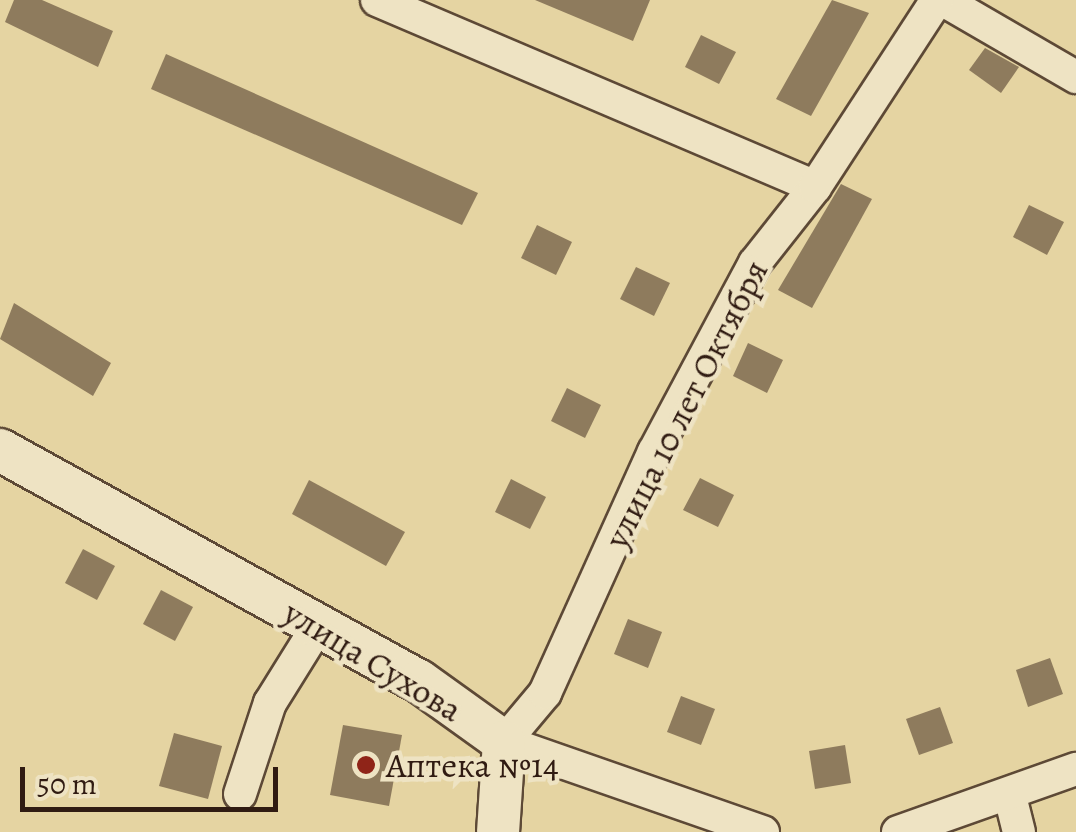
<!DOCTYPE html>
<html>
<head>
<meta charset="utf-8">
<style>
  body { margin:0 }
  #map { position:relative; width:1076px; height:832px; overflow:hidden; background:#e5d4a2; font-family:Alegreya,serif }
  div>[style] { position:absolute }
  .building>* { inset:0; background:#8e7b5d }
  .roads { filter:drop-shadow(2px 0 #5d4936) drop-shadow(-2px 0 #5d4936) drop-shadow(0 2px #5d4936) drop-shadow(0 -2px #5d4936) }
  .minor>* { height:32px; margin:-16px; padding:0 16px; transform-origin:16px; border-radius:16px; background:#eee3c3 }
  .tertiary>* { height:42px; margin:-21px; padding:0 21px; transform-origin:21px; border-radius:21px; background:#eee3c3 }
  .dots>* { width:28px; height:28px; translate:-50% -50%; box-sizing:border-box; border:5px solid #eee3c3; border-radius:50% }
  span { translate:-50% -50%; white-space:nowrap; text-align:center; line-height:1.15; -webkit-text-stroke:9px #eee3c3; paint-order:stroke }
  .street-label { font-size:35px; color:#301b12 }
  .poi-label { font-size:35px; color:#301b12 }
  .left { translate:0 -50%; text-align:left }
  .scale { position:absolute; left:20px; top:767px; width:258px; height:45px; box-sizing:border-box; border:5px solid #301b12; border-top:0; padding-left:12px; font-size:30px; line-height:35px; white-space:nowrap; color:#301b12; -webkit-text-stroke:8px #eee3c3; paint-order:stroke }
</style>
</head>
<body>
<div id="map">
  <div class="building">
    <i style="clip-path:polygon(14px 0,42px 0,113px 31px,98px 67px,5px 22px)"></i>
    <i style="clip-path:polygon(535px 0,650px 0,633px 41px)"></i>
    <i style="clip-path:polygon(832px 0,869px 13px,811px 116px,776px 99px)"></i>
    <i style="clip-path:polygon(701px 35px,736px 52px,719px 84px,685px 67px)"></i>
    <i style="clip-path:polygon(985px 48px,1019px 67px,1001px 93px,969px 70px)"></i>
    <i style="clip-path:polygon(166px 54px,478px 193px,462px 225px,151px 89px)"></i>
    <i style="clip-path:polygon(841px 184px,872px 199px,812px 308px,778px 290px)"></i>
    <i style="clip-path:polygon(1029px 205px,1064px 222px,1047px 255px,1013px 237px)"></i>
    <i style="clip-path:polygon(537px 225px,572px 242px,556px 275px,521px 258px)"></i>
    <i style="clip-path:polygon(636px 267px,670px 283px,654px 316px,620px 299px)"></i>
    <i style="clip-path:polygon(14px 303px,111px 363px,93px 396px,0 339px)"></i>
    <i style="clip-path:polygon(748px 343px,783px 360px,767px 393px,733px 376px)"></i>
    <i style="clip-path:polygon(567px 388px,601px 405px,585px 438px,551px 421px)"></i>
    <i style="clip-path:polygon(700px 478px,734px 495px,718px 527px,683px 510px)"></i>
    <i style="clip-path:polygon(511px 479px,546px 497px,530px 529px,495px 512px)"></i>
    <i style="clip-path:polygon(309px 480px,405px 532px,386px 566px,292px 514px)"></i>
    <i style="clip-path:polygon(83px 549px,115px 566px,97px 600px,65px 583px)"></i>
    <i style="clip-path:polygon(161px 590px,193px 607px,175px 641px,143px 624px)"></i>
    <i style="clip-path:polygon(628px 619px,662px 632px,648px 668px,614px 654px)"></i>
    <i style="clip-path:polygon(1050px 658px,1063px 694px,1028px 707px,1016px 670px)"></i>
    <i style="clip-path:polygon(681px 696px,715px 709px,701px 745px,667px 732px)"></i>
    <i style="clip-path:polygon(940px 707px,953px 743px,919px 755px,906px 719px)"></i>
    <i style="clip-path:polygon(343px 725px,402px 735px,389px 806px,330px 795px)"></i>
    <i style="clip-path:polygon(174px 733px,222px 746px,208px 799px,159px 786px)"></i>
    <i style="clip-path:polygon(845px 745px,851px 783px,815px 789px,809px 751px)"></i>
  </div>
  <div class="roads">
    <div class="minor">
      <i style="left:377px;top:0;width:476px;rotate:23.1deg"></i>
      <i style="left:943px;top:0;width:154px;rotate:30.1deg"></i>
      <i style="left:240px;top:794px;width:96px;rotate:-71.8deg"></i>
      <i style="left:270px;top:703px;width:91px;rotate:-58.1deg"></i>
      <i style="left:1010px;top:796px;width:37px;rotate:76deg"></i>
      <i style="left:763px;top:832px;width:274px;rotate:-160.8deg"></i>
      <i style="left:504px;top:742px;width:64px;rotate:-50.1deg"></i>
      <i style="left:545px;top:693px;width:265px;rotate:-65.7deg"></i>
      <i style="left:654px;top:452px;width:214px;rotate:-61.9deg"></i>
      <i style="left:755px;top:263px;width:97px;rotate:-51.7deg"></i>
      <i style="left:815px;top:187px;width:223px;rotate:-56.9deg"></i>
      <i style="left:898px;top:832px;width:189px;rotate:-19.5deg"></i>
    </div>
    <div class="tertiary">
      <i style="left:0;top:450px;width:478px;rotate:28.9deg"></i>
      <i style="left:419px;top:681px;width:105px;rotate:35.7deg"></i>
      <i style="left:504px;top:742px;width:90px;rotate:93.8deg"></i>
    </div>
  </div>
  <div class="dots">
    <i style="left:366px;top:765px;background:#8f2418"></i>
  </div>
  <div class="street-label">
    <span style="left:686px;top:404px;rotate:-63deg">улица 10 лет Октября</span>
    <span style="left:373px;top:661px;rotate:31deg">улица Сухова</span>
  </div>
  <div class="poi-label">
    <span class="left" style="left:386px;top:765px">Аптека №14</span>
  </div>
  <div class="scale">50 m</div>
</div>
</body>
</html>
